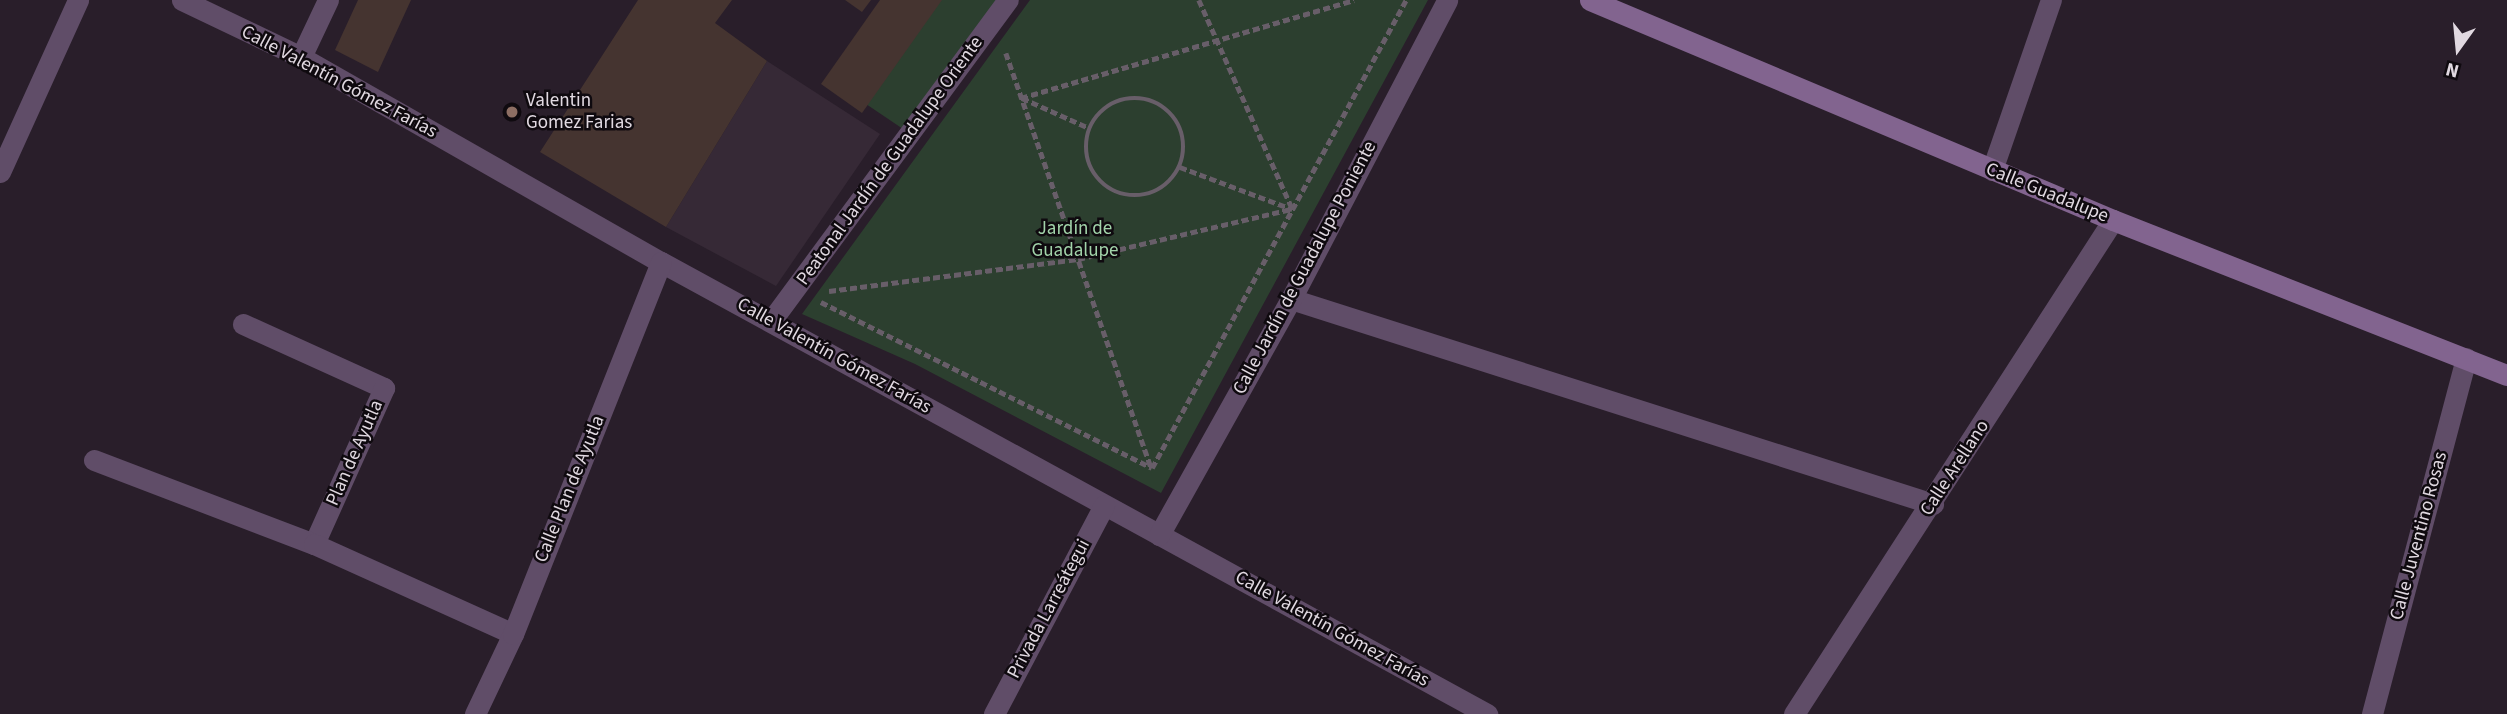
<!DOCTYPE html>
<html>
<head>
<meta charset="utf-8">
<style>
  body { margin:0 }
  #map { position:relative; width:2507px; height:714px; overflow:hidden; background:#291e2a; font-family:"Source Sans 3",sans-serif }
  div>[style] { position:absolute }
  .commercial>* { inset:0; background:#362936 }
  .green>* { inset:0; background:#2c3f2f }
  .building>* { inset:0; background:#453430 }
  .path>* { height:4.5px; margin-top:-2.25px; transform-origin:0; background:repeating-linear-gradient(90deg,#685e69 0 7px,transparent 0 10.5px) }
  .path>.ring { margin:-2.25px; padding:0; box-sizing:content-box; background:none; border:4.5px solid #685e69; border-radius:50% }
  .street>* { height:21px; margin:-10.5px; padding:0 10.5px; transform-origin:10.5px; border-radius:10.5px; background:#604d68 }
  .secondary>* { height:21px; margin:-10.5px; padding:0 10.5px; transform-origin:10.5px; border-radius:10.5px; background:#82648f }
  .dots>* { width:19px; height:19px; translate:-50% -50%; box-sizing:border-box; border:4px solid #0f0a0f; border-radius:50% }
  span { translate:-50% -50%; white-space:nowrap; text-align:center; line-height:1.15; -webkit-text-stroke:5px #0f0a0f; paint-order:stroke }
  .street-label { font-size:19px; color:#e1d9e1 }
  .poi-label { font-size:19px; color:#e1d9e1 }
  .left { translate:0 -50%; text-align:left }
  .park-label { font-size:19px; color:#a2d4aa }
  .north { position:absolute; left:2423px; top:14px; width:70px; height:70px; -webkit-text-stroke:5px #0f0a0f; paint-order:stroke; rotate:195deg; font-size:19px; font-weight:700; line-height:28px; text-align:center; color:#e1d9e1 }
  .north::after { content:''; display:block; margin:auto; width:24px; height:32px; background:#e1d9e1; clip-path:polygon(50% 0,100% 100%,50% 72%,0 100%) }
</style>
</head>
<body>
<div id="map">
  <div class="commercial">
    <i style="clip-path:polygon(767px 61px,880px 134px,776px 286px,666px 227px)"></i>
  </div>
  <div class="green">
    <i style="clip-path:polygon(936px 0,996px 0,906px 131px,866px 104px)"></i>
    <i style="clip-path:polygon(1030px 0,1428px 0,1161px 493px,915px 364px,802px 314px)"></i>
  </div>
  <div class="building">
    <i style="clip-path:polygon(358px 0,411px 0,378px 72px,335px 50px)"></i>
    <i style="clip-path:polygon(638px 0,732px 0,715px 23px,767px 61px,666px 227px,540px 152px)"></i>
    <i style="clip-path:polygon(845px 0,871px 0,862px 12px)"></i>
    <i style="clip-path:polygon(880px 0,942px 0,862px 113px,821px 84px)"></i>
  </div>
  <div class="path">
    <i style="left:1199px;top:0;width:228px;rotate:65.9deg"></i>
    <i style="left:1006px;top:53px;width:439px;rotate:70.7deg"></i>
    <i class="ring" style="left:1086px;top:98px;width:93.5px;height:93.5px"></i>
    <i style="left:1021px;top:98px;width:347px;rotate:-16.4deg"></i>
    <i style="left:1022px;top:98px;width:73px;rotate:24.1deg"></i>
    <i style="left:1180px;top:167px;width:120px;rotate:20.6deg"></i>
    <i style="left:829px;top:291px;width:251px;rotate:-7.3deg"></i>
    <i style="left:1078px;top:259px;width:220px;rotate:-13.2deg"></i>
    <i style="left:821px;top:302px;width:370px;rotate:26.6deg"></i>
    <i style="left:1152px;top:468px;width:532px;rotate:-61.51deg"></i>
  </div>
  <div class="street">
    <i style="left:182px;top:0;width:132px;rotate:25.6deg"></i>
    <i style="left:301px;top:57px;width:414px;rotate:29.7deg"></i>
    <i style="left:661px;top:262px;width:942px;rotate:28.69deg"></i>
    <i style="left:301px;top:57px;width:63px;rotate:-64.7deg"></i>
    <i style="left:1992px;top:170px;width:180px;rotate:-70.9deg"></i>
    <i style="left:0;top:172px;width:189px;rotate:-65.6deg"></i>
    <i style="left:1291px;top:299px;width:674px;rotate:17.71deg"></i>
    <i style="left:771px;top:321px;width:399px;rotate:-53.6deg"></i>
    <i style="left:243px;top:324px;width:155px;rotate:24.4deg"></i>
    <i style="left:384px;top:388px;width:171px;rotate:114.2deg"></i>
    <i style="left:94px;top:460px;width:235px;rotate:20.9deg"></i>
    <i style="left:314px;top:544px;width:218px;rotate:24.3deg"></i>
    <i style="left:1159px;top:535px;width:270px;rotate:-60.8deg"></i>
    <i style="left:1291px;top:299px;width:337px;rotate:-62.4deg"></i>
    <i style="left:475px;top:714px;width:89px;rotate:-64.6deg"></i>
    <i style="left:513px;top:634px;width:400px;rotate:-68.3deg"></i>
    <i style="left:994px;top:714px;width:236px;rotate:-62.2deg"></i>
    <i style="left:1794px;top:714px;width:588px;rotate:-57.15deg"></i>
    <i style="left:2372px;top:714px;width:368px;rotate:-75.2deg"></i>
  </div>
  <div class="secondary">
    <i style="left:1590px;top:0;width:567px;rotate:22.81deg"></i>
    <i style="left:2113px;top:220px;width:423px;rotate:21.5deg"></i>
  </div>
  <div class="dots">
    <i style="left:512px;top:112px;background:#8d6e63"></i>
  </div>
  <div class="street-label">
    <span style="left:339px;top:82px;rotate:28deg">Calle Valentín Gómez Farías</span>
    <span style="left:890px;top:161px;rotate:-54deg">Peatonal Jardín de Guadalupe Oriente</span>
    <span style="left:2047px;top:193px;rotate:22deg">Calle Guadalupe</span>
    <span style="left:1305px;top:268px;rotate:-62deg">Calle Jardín de Guadalupe Poniente</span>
    <span style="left:834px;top:356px;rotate:29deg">Calle Valentín Gómez Farías</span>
    <span style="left:355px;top:453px;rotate:-66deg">Plan de Ayutla</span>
    <span style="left:1955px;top:468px;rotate:-57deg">Calle Arellano</span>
    <span style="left:570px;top:489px;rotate:-68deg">Calle Plan de Ayutla</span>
    <span style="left:2419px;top:536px;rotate:-75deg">Calle Juventino Rosas</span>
    <span style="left:1049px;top:609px;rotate:-62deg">Privada Larreátegui</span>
    <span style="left:1332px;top:629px;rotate:29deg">Calle Valentín Gómez Farías</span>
  </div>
  <div class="poi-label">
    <span class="left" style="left:526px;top:112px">Valentin<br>Gomez Farias</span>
  </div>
  <div class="park-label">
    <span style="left:1075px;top:240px">Jardín de<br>Guadalupe</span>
  </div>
  <div class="north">N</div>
</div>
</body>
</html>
